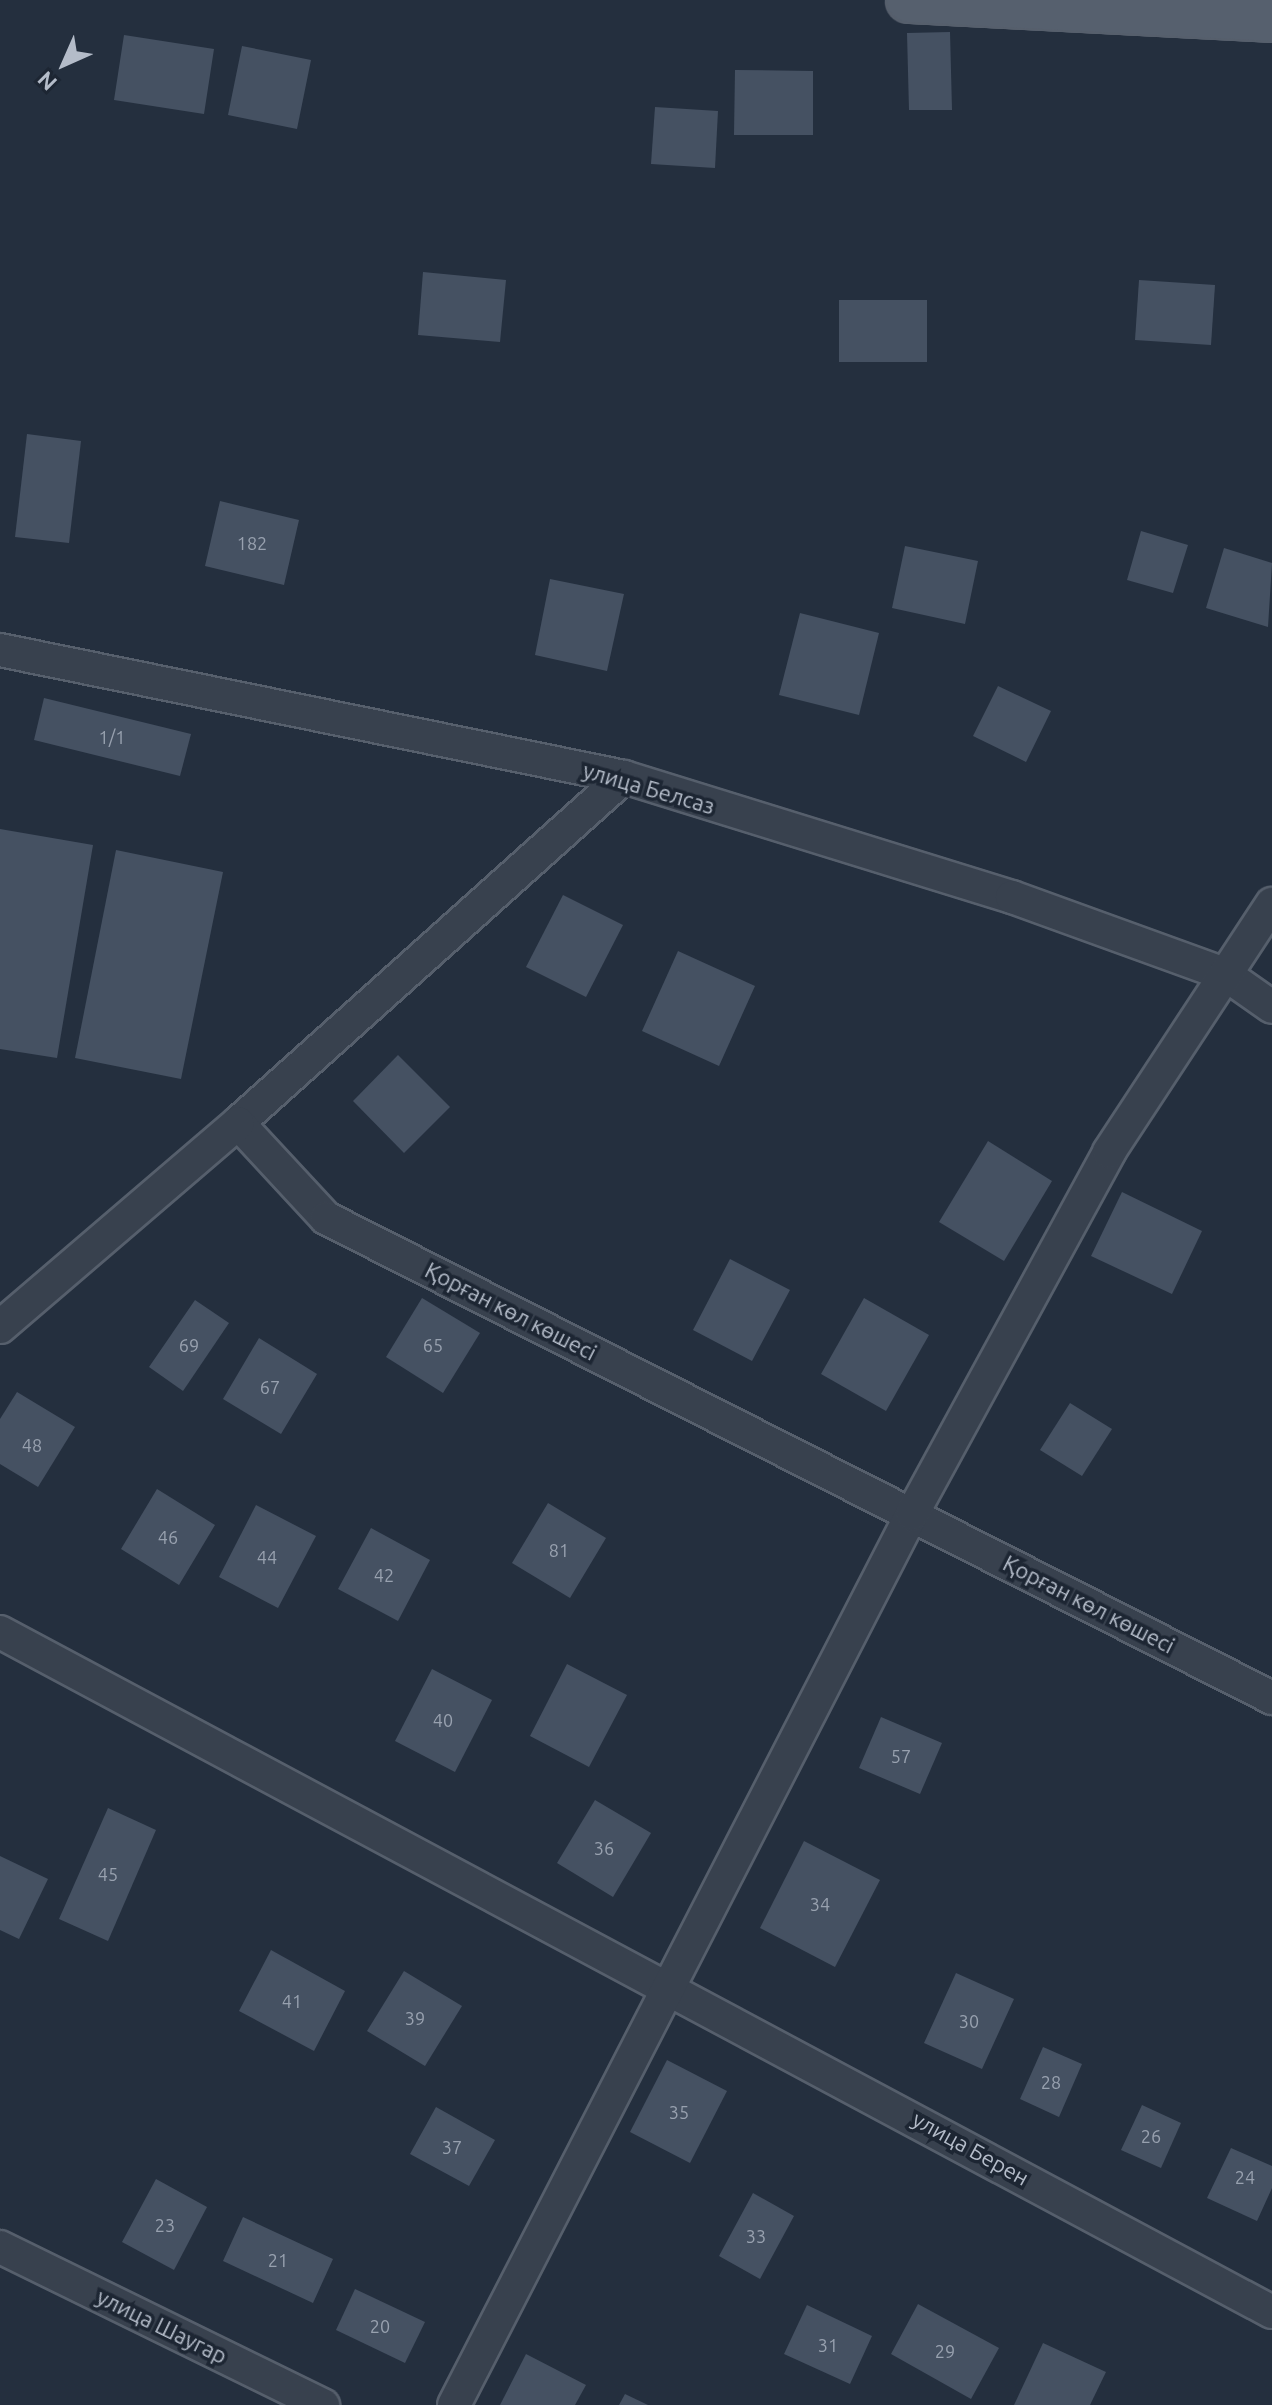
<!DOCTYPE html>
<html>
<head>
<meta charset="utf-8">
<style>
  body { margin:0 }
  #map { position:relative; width:1272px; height:2405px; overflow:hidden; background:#242f3e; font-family:Ubuntu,sans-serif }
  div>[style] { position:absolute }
  .building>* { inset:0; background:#455162 }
  .roads { filter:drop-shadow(2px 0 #565f6c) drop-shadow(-2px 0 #565f6c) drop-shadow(0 2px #565f6c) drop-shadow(0 -2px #565f6c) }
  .street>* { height:32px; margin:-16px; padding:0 16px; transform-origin:16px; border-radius:16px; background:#38414e }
  .primary>* { height:44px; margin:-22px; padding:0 22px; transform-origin:22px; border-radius:22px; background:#56606e }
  span { translate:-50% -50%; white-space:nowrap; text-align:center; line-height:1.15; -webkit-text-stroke:7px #1d2633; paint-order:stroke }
  .number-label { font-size:18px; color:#98a1af }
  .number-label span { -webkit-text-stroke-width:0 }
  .street-label { font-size:22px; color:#b4bcc9 }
  .north { position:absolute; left:24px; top:24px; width:80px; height:80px; -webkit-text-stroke:6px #1d2633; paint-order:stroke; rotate:225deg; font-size:22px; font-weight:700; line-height:32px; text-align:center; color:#b4bcc9 }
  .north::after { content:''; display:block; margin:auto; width:28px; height:36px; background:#b4bcc9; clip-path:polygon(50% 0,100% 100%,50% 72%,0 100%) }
</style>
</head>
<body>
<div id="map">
  <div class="building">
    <i style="clip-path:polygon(950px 32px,952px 110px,909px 110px,907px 33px)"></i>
    <i style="clip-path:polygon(124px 35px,214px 49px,204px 114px,114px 100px)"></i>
    <i style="clip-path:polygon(242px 46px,311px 60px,297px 129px,228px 115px)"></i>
    <i style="clip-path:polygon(735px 70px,813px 71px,813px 135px,734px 135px)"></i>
    <i style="clip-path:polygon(655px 107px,718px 111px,715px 168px,651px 164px)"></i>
    <i style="clip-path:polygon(423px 272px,506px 280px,500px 342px,418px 335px)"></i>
    <i style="clip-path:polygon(1139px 280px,1215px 285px,1211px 345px,1135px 340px)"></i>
    <i style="clip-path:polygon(839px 300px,927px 300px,927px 362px,839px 362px)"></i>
    <i style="clip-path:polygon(27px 434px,81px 441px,69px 543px,15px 537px)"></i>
    <i style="clip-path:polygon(220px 501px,299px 520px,284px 585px,205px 566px)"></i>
    <i style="clip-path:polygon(1141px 531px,1188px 545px,1173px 593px,1127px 580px)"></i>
    <i style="clip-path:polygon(905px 546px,978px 561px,965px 624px,892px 608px)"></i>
    <i style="clip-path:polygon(1224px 548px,1272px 563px,1268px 627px,1206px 608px)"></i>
    <i style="clip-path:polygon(550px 579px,624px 594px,607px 671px,535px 655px)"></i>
    <i style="clip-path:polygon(800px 613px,879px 633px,859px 715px,779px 695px)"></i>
    <i style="clip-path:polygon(998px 686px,1051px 711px,1026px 762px,973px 736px)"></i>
    <i style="clip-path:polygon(44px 698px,191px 734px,180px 776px,34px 740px)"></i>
    <i style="clip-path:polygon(0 829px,93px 845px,57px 1058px,0 1049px)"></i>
    <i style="clip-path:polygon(116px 850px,223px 872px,181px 1079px,75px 1058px)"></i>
    <i style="clip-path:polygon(563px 895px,623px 925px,586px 997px,526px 967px)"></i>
    <i style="clip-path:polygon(678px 951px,755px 986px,719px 1066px,642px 1031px)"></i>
    <i style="clip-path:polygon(398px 1055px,450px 1107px,404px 1153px,353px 1101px)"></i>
    <i style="clip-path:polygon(988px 1141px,1052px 1181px,1004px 1261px,939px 1222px)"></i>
    <i style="clip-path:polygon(1122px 1192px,1202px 1231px,1172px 1294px,1091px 1256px)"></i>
    <i style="clip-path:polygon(730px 1259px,790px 1290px,752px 1361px,693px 1330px)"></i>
    <i style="clip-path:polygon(422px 1298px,480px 1333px,443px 1393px,386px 1357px)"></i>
    <i style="clip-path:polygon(864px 1298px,929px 1335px,886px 1411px,821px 1374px)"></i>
    <i style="clip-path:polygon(195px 1300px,229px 1323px,183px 1391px,149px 1367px)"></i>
    <i style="clip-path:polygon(259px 1338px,317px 1374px,281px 1434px,223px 1399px)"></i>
    <i style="clip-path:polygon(17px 1392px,75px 1427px,38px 1487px,0 1464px,0 1419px)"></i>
    <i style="clip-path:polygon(1070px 1403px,1112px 1429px,1082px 1476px,1040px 1450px)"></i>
    <i style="clip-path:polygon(157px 1489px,215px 1525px,179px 1585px,121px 1549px)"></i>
    <i style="clip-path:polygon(548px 1503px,606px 1538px,570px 1598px,512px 1563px)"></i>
    <i style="clip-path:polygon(256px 1505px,316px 1536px,278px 1608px,219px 1577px)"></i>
    <i style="clip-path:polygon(371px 1528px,430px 1560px,398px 1621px,338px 1589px)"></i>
    <i style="clip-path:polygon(567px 1664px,627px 1695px,589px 1767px,530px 1736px)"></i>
    <i style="clip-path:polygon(432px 1669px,492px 1700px,455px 1772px,395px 1741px)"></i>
    <i style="clip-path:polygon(881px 1717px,942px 1743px,920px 1794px,859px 1768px)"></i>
    <i style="clip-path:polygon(595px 1800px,651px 1833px,613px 1897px,557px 1863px)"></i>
    <i style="clip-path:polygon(108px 1808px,156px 1830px,108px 1941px,59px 1919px)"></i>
    <i style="clip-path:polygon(804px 1841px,880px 1880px,835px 1967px,760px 1928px)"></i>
    <i style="clip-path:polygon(0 1856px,48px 1879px,19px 1939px,0 1930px)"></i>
    <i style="clip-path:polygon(271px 1950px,345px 1991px,314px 2051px,239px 2011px)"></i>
    <i style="clip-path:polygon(404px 1971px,462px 2006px,425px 2066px,367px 2031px)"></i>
    <i style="clip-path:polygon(956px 1973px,1014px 1999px,982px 2069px,924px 2043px)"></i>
    <i style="clip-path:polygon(1043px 2047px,1082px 2064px,1059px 2117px,1020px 2099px)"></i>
    <i style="clip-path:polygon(667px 2060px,727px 2091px,690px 2163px,630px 2132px)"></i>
    <i style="clip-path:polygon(1142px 2105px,1181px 2123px,1161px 2168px,1121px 2150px)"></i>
    <i style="clip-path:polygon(436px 2107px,495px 2140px,469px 2186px,410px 2154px)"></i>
    <i style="clip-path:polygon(1231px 2148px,1272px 2166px,1272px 2188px,1257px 2221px,1207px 2198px)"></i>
    <i style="clip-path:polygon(156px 2179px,207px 2207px,174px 2270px,122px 2242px)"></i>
    <i style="clip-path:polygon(753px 2193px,794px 2216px,760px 2279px,719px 2256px)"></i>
    <i style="clip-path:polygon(243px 2217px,333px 2259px,313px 2303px,223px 2261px)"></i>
    <i style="clip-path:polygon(355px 2289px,425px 2322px,405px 2363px,336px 2330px)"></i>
    <i style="clip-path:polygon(918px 2304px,999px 2348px,971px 2399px,891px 2354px)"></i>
    <i style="clip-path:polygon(807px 2305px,872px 2336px,850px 2384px,784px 2354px)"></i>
    <i style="clip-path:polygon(1043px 2343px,1106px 2372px,1090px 2405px,1014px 2405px)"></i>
    <i style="clip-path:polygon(526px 2354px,586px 2385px,575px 2405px,500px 2405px)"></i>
    <i style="clip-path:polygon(625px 2394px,648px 2405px,619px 2405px)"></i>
  </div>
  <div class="roads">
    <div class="street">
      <i style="left:0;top:650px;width:637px;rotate:11.5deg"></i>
      <i style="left:624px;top:777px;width:406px;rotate:17.2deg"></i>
      <i style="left:1012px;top:897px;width:226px;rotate:19.9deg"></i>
      <i style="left:1225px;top:974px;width:57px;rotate:35.1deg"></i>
      <i style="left:624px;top:777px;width:518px;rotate:138.13deg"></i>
      <i style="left:238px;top:1123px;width:129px;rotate:47.2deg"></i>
      <i style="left:326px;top:1218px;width:1061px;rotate:26.9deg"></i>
      <i style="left:0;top:1327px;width:313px;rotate:-40.6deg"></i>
      <i style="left:0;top:1632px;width:1442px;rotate:28.13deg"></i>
      <i style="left:0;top:2247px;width:360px;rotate:26.1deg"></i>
      <i style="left:454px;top:2405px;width:1002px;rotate:-62.8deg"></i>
      <i style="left:912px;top:1514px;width:412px;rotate:-61.4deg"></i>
      <i style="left:1109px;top:1152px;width:297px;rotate:-56.7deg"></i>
    </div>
    <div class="primary">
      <i style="left:909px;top:0;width:363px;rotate:3deg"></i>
    </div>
  </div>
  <div class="number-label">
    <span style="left:252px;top:543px">182</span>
    <span style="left:112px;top:737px">1/1</span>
    <span style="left:189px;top:1345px">69</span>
    <span style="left:433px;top:1345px">65</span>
    <span style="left:270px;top:1387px">67</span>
    <span style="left:32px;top:1445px">48</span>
    <span style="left:168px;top:1537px">46</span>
    <span style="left:559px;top:1550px">81</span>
    <span style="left:267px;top:1557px">44</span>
    <span style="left:384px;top:1575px">42</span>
    <span style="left:443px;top:1720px">40</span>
    <span style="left:901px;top:1756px">57</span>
    <span style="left:604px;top:1848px">36</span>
    <span style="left:108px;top:1874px">45</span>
    <span style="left:820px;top:1904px">34</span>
    <span style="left:292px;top:2001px">41</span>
    <span style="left:415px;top:2018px">39</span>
    <span style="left:969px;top:2021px">30</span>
    <span style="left:1051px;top:2082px">28</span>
    <span style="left:679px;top:2112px">35</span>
    <span style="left:1151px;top:2136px">26</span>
    <span style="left:452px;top:2147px">37</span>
    <span style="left:1245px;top:2177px">24</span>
    <span style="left:165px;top:2225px">23</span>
    <span style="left:756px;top:2236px">33</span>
    <span style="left:278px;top:2260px">21</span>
    <span style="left:380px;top:2326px">20</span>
    <span style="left:828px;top:2345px">31</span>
    <span style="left:945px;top:2351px">29</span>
  </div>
  <div class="street-label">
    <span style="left:649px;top:788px;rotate:16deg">улица Белсаз</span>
    <span style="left:511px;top:1311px;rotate:27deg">Қорған көл көшесі</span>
    <span style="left:1089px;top:1604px;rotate:27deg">Қорған көл көшесі</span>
    <span style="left:971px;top:2148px;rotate:29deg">улица Берен</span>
    <span style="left:162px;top:2326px;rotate:26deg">улица Шаугар</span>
  </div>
  <div class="north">N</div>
</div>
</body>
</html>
